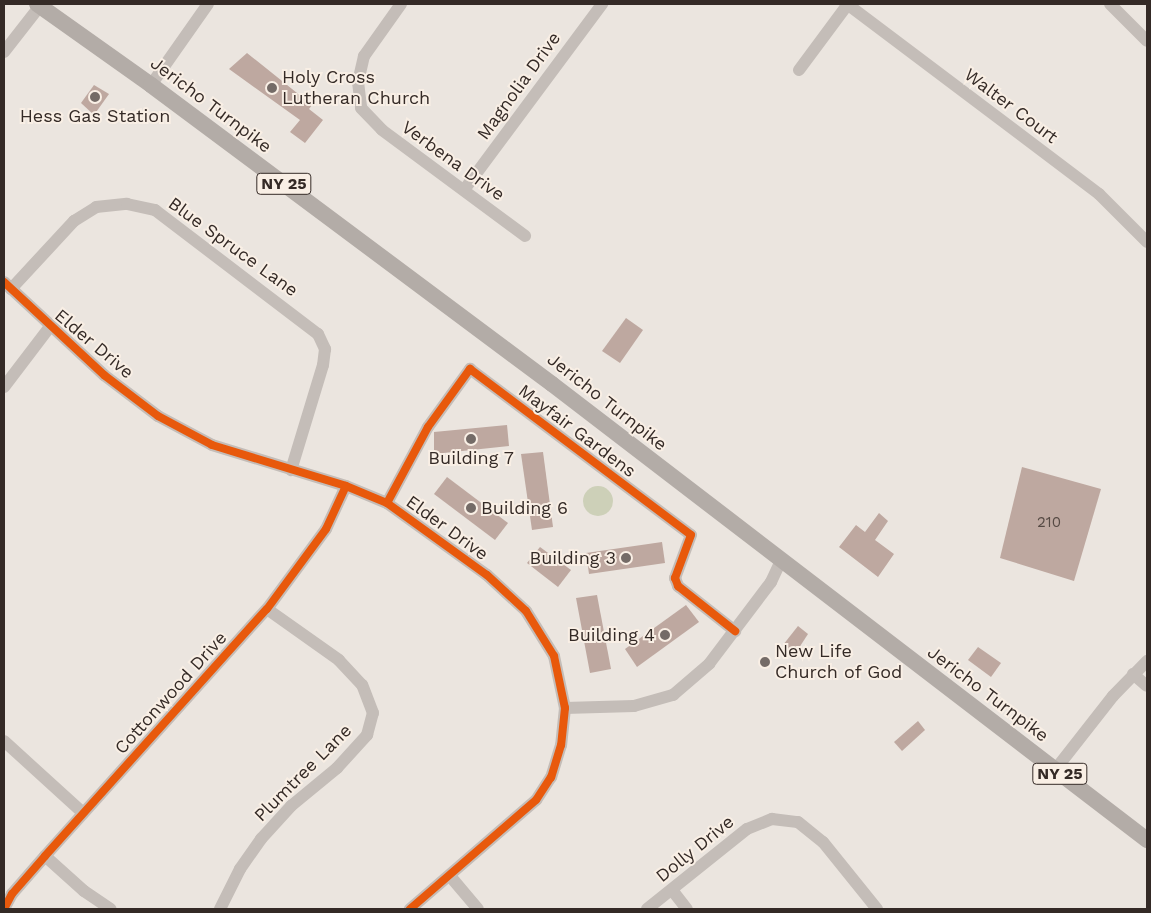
<!DOCTYPE html>
<html>
<head>
<meta charset="utf-8">
<style>
  body { margin:0 }
  #map { position:relative; width:1151px; height:913px; overflow:hidden; background:#ebe5df; font-family:"Work Sans",sans-serif }
  div>[style] { position:absolute }
  .green>* { inset:0; background:#cdd0b8 }
  .round { border-radius:50% }
  .building>* { inset:0; background:#bea8a0 }
  .minor>* { height:12px; margin:-6px; padding:0 6px; transform-origin:6px; border-radius:6px; background:#c4bdb8 }
  .major>* { height:16px; margin:-8px; padding:0 8px; transform-origin:8px; border-radius:8px; background:#b3aca7 }
  .cycleway>* { height:8px; margin:-4px; padding:0 4px; transform-origin:4px; border-radius:4px; background:#e8590c }
  .dots>* { width:14px; height:14px; translate:-50% -50%; box-sizing:border-box; border:2px solid #f9efe5; border-radius:50% }
  span { translate:-50% -50%; white-space:nowrap; text-align:center; line-height:1.15; -webkit-text-stroke:4px #f9efe5; paint-order:stroke }
  .number-label { font-size:15px; color:#564a44 }
  .number-label span { -webkit-text-stroke-width:0 }
  .shield-label span { padding:1px 4px; background:#f9efe5; border:1px solid; border-radius:4px; -webkit-text-stroke-width:0 }
  .shield-label { font-size:16px; color:#342a26; font-weight:700 }
  .poi-label { font-size:18px; color:#342a26 }
  .left { translate:0 -50%; text-align:left }
  .right { translate:-100% -50%; text-align:right }
  .street-label { font-size:18px; color:#342a26 }
  .frame { position:absolute; inset:0; border:5px solid #342a26; pointer-events:none }
</style>
</head>
<body>
<div id="map">
  <div class="green">
    <i class="round" style="left:583px;top:486px;width:30px;height:30px"></i>
  </div>
  <div class="building">
    <i style="clip-path:polygon(247px 53px,312px 105px,309px 109px,323px 120px,305px 143px,290px 132px,300px 120px,229px 69px)"></i>
    <i style="clip-path:polygon(94px 85px,109px 94px,94px 115px,81px 103px)"></i>
    <i style="clip-path:polygon(626px 318px,643px 330px,620px 363px,602px 351px)"></i>
    <i style="clip-path:polygon(507px 425px,509px 446px,434px 454px,434px 432px)"></i>
    <i style="clip-path:polygon(543px 452px,553px 527px,532px 530px,521px 454px)"></i>
    <i style="clip-path:polygon(1022px 467px,1101px 489px,1074px 581px,1000px 558px)"></i>
    <i style="clip-path:polygon(447px 477px,508px 523px,495px 540px,434px 494px)"></i>
    <i style="clip-path:polygon(879px 513px,888px 521px,875px 540px,894px 554px,878px 577px,839px 547px,856px 525px,865px 532px)"></i>
    <i style="clip-path:polygon(662px 542px,665px 563px,589px 574px,586px 553px)"></i>
    <i style="clip-path:polygon(540px 547px,571px 570px,558px 587px,527px 563px)"></i>
    <i style="clip-path:polygon(597px 595px,611px 669px,590px 673px,576px 598px)"></i>
    <i style="clip-path:polygon(686px 605px,699px 622px,637px 667px,625px 649px)"></i>
    <i style="clip-path:polygon(798px 626px,808px 634px,795px 654px,783px 645px)"></i>
    <i style="clip-path:polygon(978px 647px,1001px 663px,991px 677px,968px 660px)"></i>
    <i style="clip-path:polygon(918px 721px,925px 730px,902px 751px,894px 742px)"></i>
  </div>
  <div class="minor">
    <i style="left:401px;top:4px;width:64px;rotate:125.4deg"></i>
    <i style="left:364px;top:56px;width:27px;rotate:103deg"></i>
    <i style="left:358px;top:82px;width:26px;rotate:83deg"></i>
    <i style="left:361px;top:108px;width:30px;rotate:46deg"></i>
    <i style="left:382px;top:130px;width:178px;rotate:36.5deg"></i>
    <i style="left:847px;top:4px;width:316px;rotate:37deg"></i>
    <i style="left:1099px;top:194px;width:68px;rotate:45deg"></i>
    <i style="left:1110px;top:4px;width:52px;rotate:45deg"></i>
    <i style="left:4px;top:52px;width:58px;rotate:-52deg"></i>
    <i style="left:799px;top:70px;width:82px;rotate:-53.4deg"></i>
    <i style="left:151px;top:85px;width:99px;rotate:-54.9deg"></i>
    <i style="left:464px;top:190px;width:232px;rotate:-53.4deg"></i>
    <i style="left:4px;top:282px;width:137px;rotate:42.9deg"></i>
    <i style="left:104px;top:375px;width:68px;rotate:37.2deg"></i>
    <i style="left:158px;top:416px;width:61px;rotate:28.2deg"></i>
    <i style="left:212px;top:445px;width:140px;rotate:17deg"></i>
    <i style="left:346px;top:486px;width:44px;rotate:22.5deg"></i>
    <i style="left:387px;top:503px;width:123px;rotate:35.8deg"></i>
    <i style="left:487px;top:575px;width:53px;rotate:42.7deg"></i>
    <i style="left:526px;top:611px;width:53px;rotate:58.1deg"></i>
    <i style="left:554px;top:656px;width:53px;rotate:78.1deg"></i>
    <i style="left:565px;top:708px;width:37px;rotate:96deg"></i>
    <i style="left:561px;top:745px;width:34px;rotate:107deg"></i>
    <i style="left:551px;top:777px;width:27px;rotate:123deg"></i>
    <i style="left:536px;top:800px;width:167px;rotate:139.1deg"></i>
    <i style="left:11px;top:289px;width:93px;rotate:-47.2deg"></i>
    <i style="left:74px;top:221px;width:26px;rotate:-32deg"></i>
    <i style="left:96px;top:207px;width:31px;rotate:-6deg"></i>
    <i style="left:127px;top:204px;width:29px;rotate:12deg"></i>
    <i style="left:155px;top:210px;width:205px;rotate:37.3deg"></i>
    <i style="left:318px;top:334px;width:17px;rotate:65deg"></i>
    <i style="left:325px;top:349px;width:16px;rotate:97deg"></i>
    <i style="left:323px;top:365px;width:110px;rotate:106.9deg"></i>
    <i style="left:4px;top:387px;width:74px;rotate:-52.7deg"></i>
    <i style="left:387px;top:503px;width:86px;rotate:-61.7deg"></i>
    <i style="left:428px;top:427px;width:72px;rotate:-54.1deg"></i>
    <i style="left:470px;top:369px;width:276px;rotate:36.9deg"></i>
    <i style="left:691px;top:535px;width:46px;rotate:110.4deg"></i>
    <i style="left:675px;top:578px;width:9px;rotate:69deg"></i>
    <i style="left:678px;top:586px;width:73px;rotate:38.3deg"></i>
    <i style="left:1133px;top:674px;width:18px;rotate:41deg"></i>
    <i style="left:565px;top:708px;width:69px;rotate:-1.7deg"></i>
    <i style="left:634px;top:706px;width:41px;rotate:-15.8deg"></i>
    <i style="left:673px;top:695px;width:48px;rotate:-40.7deg"></i>
    <i style="left:709px;top:664px;width:103px;rotate:-52.9deg"></i>
    <i style="left:771px;top:582px;width:21px;rotate:-65deg"></i>
    <i style="left:4px;top:741px;width:107px;rotate:42.3deg"></i>
    <i style="left:1055px;top:770px;width:94px;rotate:-51.9deg"></i>
    <i style="left:1113px;top:696px;width:49px;rotate:-45.8deg"></i>
    <i style="left:45px;top:856px;width:52px;rotate:41.9deg"></i>
    <i style="left:84px;top:891px;width:32px;rotate:34deg"></i>
    <i style="left:450px;top:876px;width:43px;rotate:49.7deg"></i>
    <i style="left:672px;top:890px;width:24px;rotate:52deg"></i>
    <i style="left:4px;top:909px;width:17px;rotate:-62deg"></i>
    <i style="left:12px;top:894px;width:50px;rotate:-49deg"></i>
    <i style="left:45px;top:856px;width:332px;rotate:-48.1deg"></i>
    <i style="left:267px;top:609px;width:99px;rotate:-53.6deg"></i>
    <i style="left:326px;top:529px;width:47px;rotate:-65.1deg"></i>
    <i style="left:220px;top:909px;width:45px;rotate:-63.4deg"></i>
    <i style="left:240px;top:869px;width:37px;rotate:-55deg"></i>
    <i style="left:261px;top:839px;width:45px;rotate:-47.7deg"></i>
    <i style="left:291px;top:806px;width:60px;rotate:-39.6deg"></i>
    <i style="left:337px;top:768px;width:45px;rotate:-47.7deg"></i>
    <i style="left:367px;top:735px;width:23px;rotate:-75deg"></i>
    <i style="left:373px;top:713px;width:30px;rotate:-111deg"></i>
    <i style="left:362px;top:685px;width:34px;rotate:-133deg"></i>
    <i style="left:339px;top:660px;width:88px;rotate:-144.7deg"></i>
    <i style="left:647px;top:909px;width:128px;rotate:-38.7deg"></i>
    <i style="left:747px;top:829px;width:27px;rotate:-22deg"></i>
    <i style="left:772px;top:819px;width:26px;rotate:7deg"></i>
    <i style="left:798px;top:822px;width:32px;rotate:39deg"></i>
    <i style="left:823px;top:842px;width:86px;rotate:51.1deg"></i>
  </div>
  <div class="major">
    <i style="left:37px;top:4px;width:140px;rotate:35.4deg"></i>
    <i style="left:151px;top:85px;width:500px;rotate:36.71deg"></i>
    <i style="left:552px;top:384px;width:750px;rotate:37.47deg"></i>
  </div>
  <div class="cycleway">
    <i style="left:4px;top:282px;width:137px;rotate:42.9deg"></i>
    <i style="left:104px;top:375px;width:68px;rotate:37.2deg"></i>
    <i style="left:158px;top:416px;width:61px;rotate:28.2deg"></i>
    <i style="left:212px;top:445px;width:140px;rotate:17deg"></i>
    <i style="left:346px;top:486px;width:44px;rotate:22.5deg"></i>
    <i style="left:387px;top:503px;width:123px;rotate:35.8deg"></i>
    <i style="left:487px;top:575px;width:53px;rotate:42.7deg"></i>
    <i style="left:526px;top:611px;width:53px;rotate:58.1deg"></i>
    <i style="left:554px;top:656px;width:53px;rotate:78.1deg"></i>
    <i style="left:565px;top:708px;width:37px;rotate:96deg"></i>
    <i style="left:561px;top:745px;width:34px;rotate:107deg"></i>
    <i style="left:551px;top:777px;width:27px;rotate:123deg"></i>
    <i style="left:536px;top:800px;width:167px;rotate:139.1deg"></i>
    <i style="left:387px;top:503px;width:86px;rotate:-61.7deg"></i>
    <i style="left:428px;top:427px;width:72px;rotate:-54.1deg"></i>
    <i style="left:470px;top:369px;width:276px;rotate:36.9deg"></i>
    <i style="left:691px;top:535px;width:46px;rotate:110.4deg"></i>
    <i style="left:675px;top:578px;width:9px;rotate:69deg"></i>
    <i style="left:678px;top:586px;width:73px;rotate:38.3deg"></i>
    <i style="left:4px;top:909px;width:17px;rotate:-62deg"></i>
    <i style="left:12px;top:894px;width:50px;rotate:-49deg"></i>
    <i style="left:45px;top:856px;width:332px;rotate:-48.1deg"></i>
    <i style="left:267px;top:609px;width:99px;rotate:-53.6deg"></i>
    <i style="left:326px;top:529px;width:47px;rotate:-65.1deg"></i>
  </div>
  <div class="dots">
    <i style="left:272px;top:88px;background:#746b67"></i>
    <i style="left:95px;top:97px;background:#746b67"></i>
    <i style="left:471px;top:439px;background:#746b67"></i>
    <i style="left:471px;top:508px;background:#746b67"></i>
    <i style="left:626px;top:558px;background:#746b67"></i>
    <i style="left:665px;top:635px;background:#746b67"></i>
    <i style="left:765px;top:662px;background:#746b67"></i>
  </div>
  <div class="number-label">
    <span style="left:1049px;top:523px">210</span>
  </div>
  <div class="shield-label">
    <span style="left:284px;top:184px">NY 25</span>
    <span style="left:1060px;top:774px">NY 25</span>
  </div>
  <div class="poi-label">
    <span class="left" style="left:282px;top:88px">Holy Cross<br>Lutheran Church</span>
    <span style="left:95px;top:116px">Hess Gas Station</span>
    <span style="left:471px;top:458px">Building 7</span>
    <span class="left" style="left:481px;top:508px">Building 6</span>
    <span class="right" style="left:616px;top:558px">Building 3</span>
    <span class="right" style="left:655px;top:635px">Building 4</span>
    <span class="left" style="left:775px;top:662px">New Life<br>Church of God</span>
  </div>
  <div class="street-label">
    <span style="left:519px;top:86px;rotate:-54deg">Magnolia Drive</span>
    <span style="left:211px;top:105px;rotate:37deg">Jericho Turnpike</span>
    <span style="left:1011px;top:106px;rotate:37deg">Walter Court</span>
    <span style="left:453px;top:161px;rotate:36deg">Verbena Drive</span>
    <span style="left:233px;top:247px;rotate:36deg">Blue Spruce Lane</span>
    <span style="left:94px;top:344px;rotate:40deg">Elder Drive</span>
    <span style="left:607px;top:402px;rotate:38deg">Jericho Turnpike</span>
    <span style="left:577px;top:431px;rotate:37deg">Mayfair Gardens</span>
    <span style="left:447px;top:528px;rotate:36deg">Elder Drive</span>
    <span style="left:171px;top:693px;rotate:-48deg">Cottonwood Drive</span>
    <span style="left:988px;top:694px;rotate:37deg">Jericho Turnpike</span>
    <span style="left:303px;top:773px;rotate:-45deg">Plumtree Lane</span>
    <span style="left:695px;top:849px;rotate:-39deg">Dolly Drive</span>
  </div>
  <div class="frame"></div>
</div>
</body>
</html>
